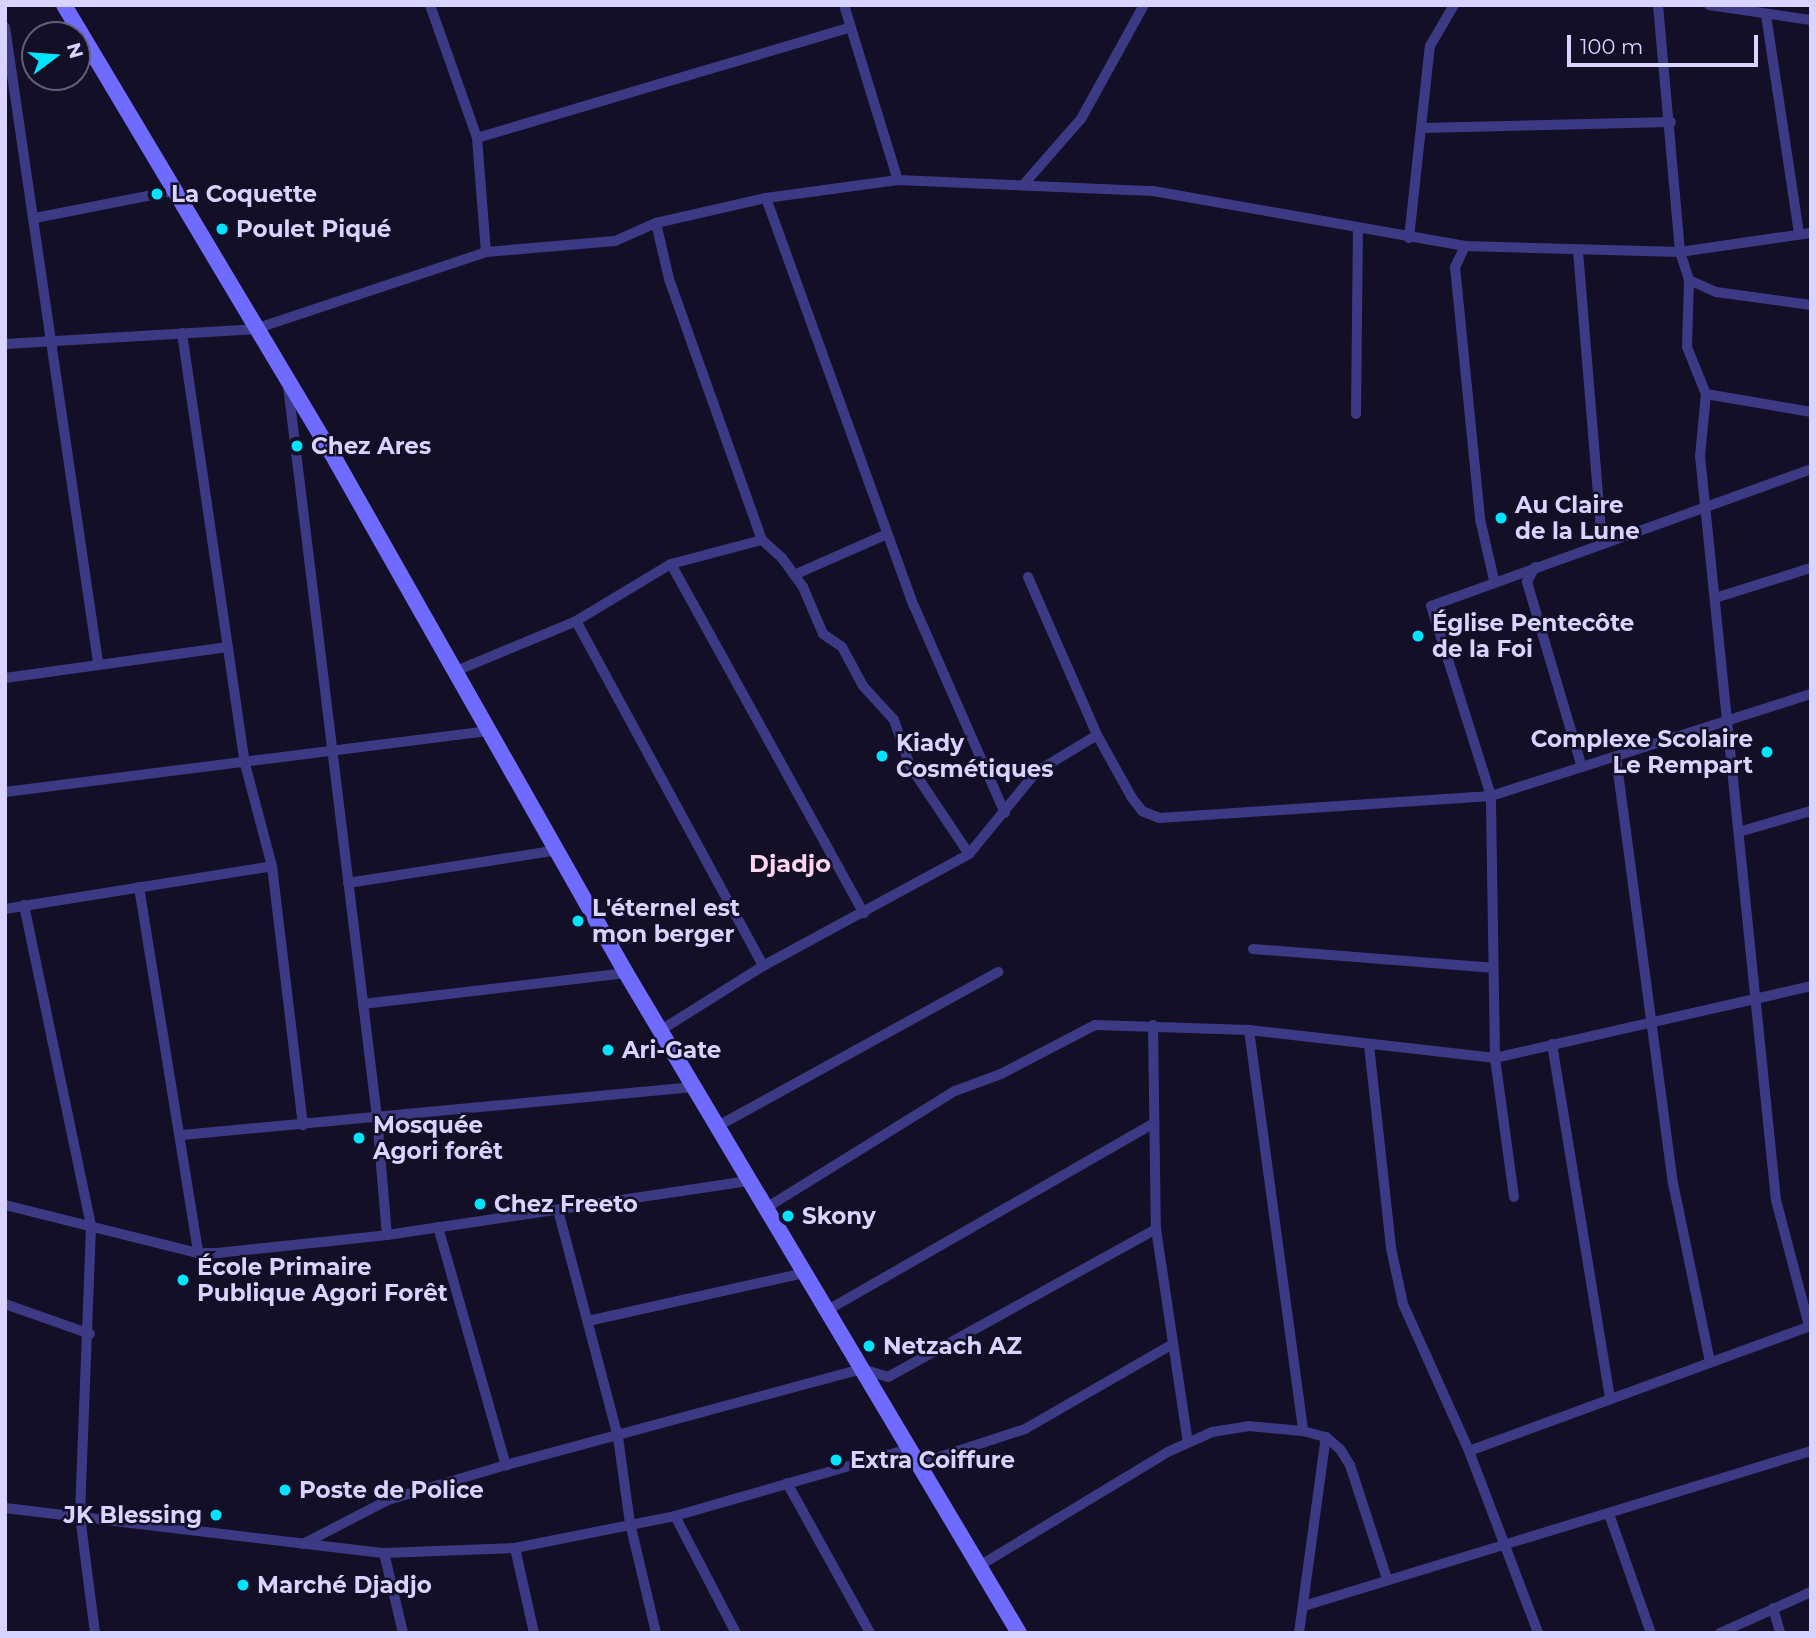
<!DOCTYPE html>
<html>
<head>
<meta charset="utf-8">
<style>
  body { margin:0 }
  #map { position:relative; width:1816px; height:1638px; overflow:hidden; background:#130f26; font-family:Montserrat,sans-serif }
  div>[style] { position:absolute }
  .street>* { height:10px; margin:-5px; padding:0 5px; transform-origin:5px; border-radius:5px; background:#3d3a85 }
  .secondary>* { height:16px; margin:-8px; padding:0 8px; transform-origin:8px; border-radius:8px; background:#6f6bff }
  .dots>* { width:19px; height:19px; translate:-50% -50%; box-sizing:border-box; border:4px solid #130f26; border-radius:50% }
  span { translate:-50% -50%; white-space:nowrap; text-align:center; line-height:1.15; -webkit-text-stroke:5px #130f26; paint-order:stroke }
  .poi-label { font-size:23px; color:#d9d4ff; font-weight:700 }
  .left { translate:0 -50%; text-align:left }
  .right { translate:-100% -50%; text-align:right }
  .neighbourhood-label { font-size:24px; color:#ffd6f0; font-weight:700 }
  .frame { position:absolute; inset:0; border:7px solid #d9d4ff; pointer-events:none }
  .north { position:absolute; left:21px; top:21px; width:70px; height:70px; box-sizing:border-box; background:#130f26; border:2px solid #625e7d; border-radius:50%; rotate:74deg; font-size:19px; font-weight:700; line-height:28px; text-align:center; color:#d9d4ff }
  .north::after { content:''; display:block; margin:auto; width:24px; height:32px; background:#00e5ff; clip-path:polygon(50% 0,100% 100%,50% 72%,0 100%) }
  .scale { position:absolute; left:1567px; top:35px; width:191px; height:32px; box-sizing:border-box; border:4px solid #d9d4ff; border-top:0; padding-left:9px; font-size:21px; line-height:24px; white-space:nowrap; color:#d9d4ff; -webkit-text-stroke:5px #130f26; paint-order:stroke }
</style>
</head>
<body>
<div id="map">
  <div class="street">
    <i style="left:430px;top:5px;width:141px;rotate:70.5deg"></i>
    <i style="left:477px;top:138px;width:114px;rotate:85.5deg"></i>
    <i style="left:844px;top:5px;width:183px;rotate:72.9deg"></i>
    <i style="left:1658px;top:5px;width:248px;rotate:84.9deg"></i>
    <i style="left:1680px;top:252px;width:29px;rotate:72deg"></i>
    <i style="left:1689px;top:280px;width:67px;rotate:91.7deg"></i>
    <i style="left:1687px;top:347px;width:51px;rotate:68deg"></i>
    <i style="left:1706px;top:394px;width:62px;rotate:95.5deg"></i>
    <i style="left:1700px;top:456px;width:748px;rotate:84.17deg"></i>
    <i style="left:1776px;top:1200px;width:130px;rotate:75.3deg"></i>
    <i style="left:1709px;top:5px;width:103px;rotate:8.4deg"></i>
    <i style="left:1766px;top:15px;width:220px;rotate:81.4deg"></i>
    <i style="left:5px;top:27px;width:642px;rotate:81.67deg"></i>
    <i style="left:1423px;top:128px;width:248px;rotate:-1.4deg"></i>
    <i style="left:477px;top:138px;width:390px;rotate:-16.5deg"></i>
    <i style="left:1024px;top:184px;width:86px;rotate:-48.8deg"></i>
    <i style="left:1081px;top:119px;width:130px;rotate:-61.1deg"></i>
    <i style="left:766px;top:198px;width:434px;rotate:70.1deg"></i>
    <i style="left:914px;top:606px;width:226px;rotate:66.3deg"></i>
    <i style="left:35px;top:218px;width:141px;rotate:-11.1deg"></i>
    <i style="left:656px;top:223px;width:57px;rotate:76.9deg"></i>
    <i style="left:669px;top:279px;width:277px;rotate:70.4deg"></i>
    <i style="left:762px;top:540px;width:27px;rotate:42deg"></i>
    <i style="left:782px;top:558px;width:36px;rotate:54deg"></i>
    <i style="left:803px;top:587px;width:51px;rotate:66.9deg"></i>
    <i style="left:823px;top:634px;width:23px;rotate:34deg"></i>
    <i style="left:842px;top:647px;width:44px;rotate:61.7deg"></i>
    <i style="left:863px;top:686px;width:46px;rotate:47.6deg"></i>
    <i style="left:894px;top:720px;width:49px;rotate:70.8deg"></i>
    <i style="left:910px;top:766px;width:106px;rotate:56.2deg"></i>
    <i style="left:1409px;top:238px;width:193px;rotate:-83.8deg"></i>
    <i style="left:1430px;top:46px;width:48px;rotate:-59.7deg"></i>
    <i style="left:1465px;top:246px;width:23px;rotate:115deg"></i>
    <i style="left:1455px;top:267px;width:253px;rotate:84.3deg"></i>
    <i style="left:1480px;top:519px;width:63px;rotate:77.1deg"></i>
    <i style="left:1578px;top:251px;width:294px;rotate:85.3deg"></i>
    <i style="left:1689px;top:280px;width:30px;rotate:24deg"></i>
    <i style="left:1716px;top:292px;width:96px;rotate:7.8deg"></i>
    <i style="left:182px;top:333px;width:436px;rotate:81.7deg"></i>
    <i style="left:245px;top:764px;width:106px;rotate:75.2deg"></i>
    <i style="left:272px;top:866px;width:261px;rotate:83.2deg"></i>
    <i style="left:5px;top:344px;width:250px;rotate:-3.4deg"></i>
    <i style="left:255px;top:329px;width:243px;rotate:-18.4deg"></i>
    <i style="left:486px;top:252px;width:129px;rotate:-4.9deg"></i>
    <i style="left:615px;top:241px;width:45px;rotate:-23.7deg"></i>
    <i style="left:656px;top:223px;width:113px;rotate:-12.8deg"></i>
    <i style="left:766px;top:198px;width:133px;rotate:-7.8deg"></i>
    <i style="left:898px;top:180px;width:255px;rotate:2.5deg"></i>
    <i style="left:1153px;top:191px;width:317px;rotate:10deg"></i>
    <i style="left:1465px;top:246px;width:215px;rotate:1.6deg"></i>
    <i style="left:1680px;top:252px;width:132px;rotate:-8.3deg"></i>
    <i style="left:288px;top:386px;width:736px;rotate:83.06deg"></i>
    <i style="left:377px;top:1117px;width:118px;rotate:85.2deg"></i>
    <i style="left:1706px;top:394px;width:107px;rotate:9.7deg"></i>
    <i style="left:1356px;top:414px;width:185px;rotate:-89.4deg"></i>
    <i style="left:671px;top:564px;width:399px;rotate:61.1deg"></i>
    <i style="left:1535px;top:567px;width:17px;rotate:118deg"></i>
    <i style="left:1527px;top:582px;width:190px;rotate:73.5deg"></i>
    <i style="left:794px;top:575px;width:102px;rotate:-23.8deg"></i>
    <i style="left:1028px;top:577px;width:172px;rotate:66.4deg"></i>
    <i style="left:1097px;top:735px;width:72px;rotate:60.9deg"></i>
    <i style="left:1132px;top:798px;width:16px;rotate:52deg"></i>
    <i style="left:1142px;top:811px;width:18px;rotate:22deg"></i>
    <i style="left:1159px;top:818px;width:333px;rotate:-3.8deg"></i>
    <i style="left:1491px;top:796px;width:336px;rotate:-17.7deg"></i>
    <i style="left:1715px;top:598px;width:101px;rotate:-17.4deg"></i>
    <i style="left:576px;top:621px;width:392px;rotate:61.5deg"></i>
    <i style="left:456px;top:671px;width:130px;rotate:-22.6deg"></i>
    <i style="left:576px;top:621px;width:111px;rotate:-31deg"></i>
    <i style="left:671px;top:564px;width:94px;rotate:-14.8deg"></i>
    <i style="left:5px;top:678px;width:225px;rotate:-7.9deg"></i>
    <i style="left:1616px;top:757px;width:430px;rotate:82.4deg"></i>
    <i style="left:1673px;top:1183px;width:183px;rotate:78.3deg"></i>
    <i style="left:5px;top:792px;width:488px;rotate:-7.2deg"></i>
    <i style="left:1742px;top:831px;width:72px;rotate:-16.2deg"></i>
    <i style="left:348px;top:883px;width:213px;rotate:-8.9deg"></i>
    <i style="left:139px;top:887px;width:371px;rotate:80.8deg"></i>
    <i style="left:24px;top:905px;width:329px;rotate:78.2deg"></i>
    <i style="left:91px;top:1227px;width:289px;rotate:92.2deg"></i>
    <i style="left:80px;top:1516px;width:118px;rotate:82.7deg"></i>
    <i style="left:5px;top:909px;width:270px;rotate:-9.1deg"></i>
    <i style="left:1253px;top:949px;width:240px;rotate:4.5deg"></i>
    <i style="left:363px;top:1004px;width:265px;rotate:-6.7deg"></i>
    <i style="left:1153px;top:1025px;width:204px;rotate:89.2deg"></i>
    <i style="left:1156px;top:1229px;width:215px;rotate:81.5deg"></i>
    <i style="left:661px;top:1030px;width:120px;rotate:-32.1deg"></i>
    <i style="left:763px;top:966px;width:234px;rotate:-28.5deg"></i>
    <i style="left:969px;top:854px;width:106px;rotate:-50.7deg"></i>
    <i style="left:1036px;top:772px;width:71px;rotate:-31.2deg"></i>
    <i style="left:1249px;top:1030px;width:405px;rotate:82.3deg"></i>
    <i style="left:1552px;top:1044px;width:358px;rotate:80.7deg"></i>
    <i style="left:1369px;top:1045px;width:204px;rotate:83.8deg"></i>
    <i style="left:1391px;top:1248px;width:57px;rotate:77.9deg"></i>
    <i style="left:1403px;top:1304px;width:161px;rotate:65.8deg"></i>
    <i style="left:1469px;top:1451px;width:195px;rotate:69.2deg"></i>
    <i style="left:718px;top:1126px;width:320px;rotate:-28.8deg"></i>
    <i style="left:182px;top:1135px;width:514px;rotate:-5.36deg"></i>
    <i style="left:1514px;top:1197px;width:140px;rotate:-97.8deg"></i>
    <i style="left:1495px;top:1058px;width:262px;rotate:-90.9deg"></i>
    <i style="left:1491px;top:796px;width:199px;rotate:-107.5deg"></i>
    <i style="left:1431px;top:606px;width:404px;rotate:-19.8deg"></i>
    <i style="left:5px;top:1205px;width:199px;rotate:14deg"></i>
    <i style="left:198px;top:1253px;width:19px"></i>
    <i style="left:217px;top:1253px;width:171px;rotate:-6deg"></i>
    <i style="left:387px;top:1235px;width:367px;rotate:-8.5deg"></i>
    <i style="left:766px;top:1208px;width:222px;rotate:-31.8deg"></i>
    <i style="left:955px;top:1091px;width:49px;rotate:-20.3deg"></i>
    <i style="left:1001px;top:1074px;width:106px;rotate:-27.5deg"></i>
    <i style="left:1095px;top:1025px;width:154px;rotate:1.9deg"></i>
    <i style="left:1249px;top:1030px;width:248px;rotate:6.5deg"></i>
    <i style="left:1495px;top:1058px;width:324px;rotate:-12.8deg"></i>
    <i style="left:558px;top:1210px;width:235px;rotate:75.2deg"></i>
    <i style="left:618px;top:1437px;width:87px;rotate:82.1deg"></i>
    <i style="left:630px;top:1523px;width:113px;rotate:76.7deg"></i>
    <i style="left:438px;top:1227px;width:248px;rotate:74.1deg"></i>
    <i style="left:5px;top:1304px;width:90px;rotate:19.4deg"></i>
    <i style="left:826px;top:1311px;width:378px;rotate:-29.8deg"></i>
    <i style="left:588px;top:1321px;width:221px;rotate:-12.5deg"></i>
    <i style="left:1469px;top:1451px;width:364px;rotate:-20.1deg"></i>
    <i style="left:918px;top:1464px;width:113px;rotate:-18.1deg"></i>
    <i style="left:1025px;top:1429px;width:168px;rotate:-29.9deg"></i>
    <i style="left:787px;top:1483px;width:171px;rotate:61deg"></i>
    <i style="left:5px;top:1508px;width:382px;rotate:6.8deg"></i>
    <i style="left:384px;top:1553px;width:131px;rotate:-2.2deg"></i>
    <i style="left:515px;top:1548px;width:163px;rotate:-11.3deg"></i>
    <i style="left:675px;top:1516px;width:243px;rotate:-16deg"></i>
    <i style="left:1609px;top:1514px;width:126px;rotate:70.6deg"></i>
    <i style="left:675px;top:1516px;width:132px;rotate:62.5deg"></i>
    <i style="left:303px;top:1544px;width:96px;rotate:-27.4deg"></i>
    <i style="left:388px;top:1500px;width:123px;rotate:-16.5deg"></i>
    <i style="left:506px;top:1465px;width:369px;rotate:-15.1deg"></i>
    <i style="left:862px;top:1369px;width:27px;rotate:17deg"></i>
    <i style="left:888px;top:1377px;width:306px;rotate:-28.9deg"></i>
    <i style="left:515px;top:1548px;width:87px;rotate:77.4deg"></i>
    <i style="left:384px;top:1553px;width:82px;rotate:76.6deg"></i>
    <i style="left:979px;top:1566px;width:223px;rotate:-31.1deg"></i>
    <i style="left:1170px;top:1451px;width:46px;rotate:-24.3deg"></i>
    <i style="left:1212px;top:1432px;width:36px;rotate:-9deg"></i>
    <i style="left:1248px;top:1426px;width:55px;rotate:5.2deg"></i>
    <i style="left:1303px;top:1431px;width:24px;rotate:15deg"></i>
    <i style="left:1326px;top:1437px;width:18px;rotate:41deg"></i>
    <i style="left:1340px;top:1449px;width:19px;rotate:58deg"></i>
    <i style="left:1350px;top:1465px;width:120px;rotate:72deg"></i>
    <i style="left:1304px;top:1606px;width:530px;rotate:-17deg"></i>
    <i style="left:1773px;top:1608px;width:26px;rotate:74deg"></i>
    <i style="left:1299px;top:1633px;width:198px;rotate:-82.2deg"></i>
    <i style="left:1720px;top:1633px;width:100px;rotate:-24.3deg"></i>
  </div>
  <div class="secondary">
    <i style="left:64px;top:5px;width:531px;rotate:59.18deg"></i>
    <i style="left:336px;top:461px;width:588px;rotate:60.47deg"></i>
    <i style="left:626px;top:973px;width:768px;rotate:59.23deg"></i>
  </div>
  <div class="dots">
    <i style="left:157px;top:194px;background:#00e5ff"></i>
    <i style="left:222px;top:229px;background:#00e5ff"></i>
    <i style="left:297px;top:446px;background:#00e5ff"></i>
    <i style="left:1501px;top:518px;background:#00e5ff"></i>
    <i style="left:1418px;top:636px;background:#00e5ff"></i>
    <i style="left:1767px;top:752px;background:#00e5ff"></i>
    <i style="left:882px;top:756px;background:#00e5ff"></i>
    <i style="left:578px;top:921px;background:#00e5ff"></i>
    <i style="left:608px;top:1050px;background:#00e5ff"></i>
    <i style="left:359px;top:1138px;background:#00e5ff"></i>
    <i style="left:480px;top:1204px;background:#00e5ff"></i>
    <i style="left:788px;top:1216px;background:#00e5ff"></i>
    <i style="left:183px;top:1280px;background:#00e5ff"></i>
    <i style="left:869px;top:1346px;background:#00e5ff"></i>
    <i style="left:836px;top:1460px;background:#00e5ff"></i>
    <i style="left:285px;top:1490px;background:#00e5ff"></i>
    <i style="left:216px;top:1515px;background:#00e5ff"></i>
    <i style="left:243px;top:1585px;background:#00e5ff"></i>
  </div>
  <div class="poi-label">
    <span class="left" style="left:171px;top:194px">La Coquette</span>
    <span class="left" style="left:236px;top:229px">Poulet Piqué</span>
    <span class="left" style="left:311px;top:446px">Chez Ares</span>
    <span class="left" style="left:1515px;top:518px">Au Claire<br>de la Lune</span>
    <span class="left" style="left:1432px;top:636px">Église Pentecôte<br>de la Foi</span>
    <span class="right" style="left:1753px;top:752px">Complexe Scolaire<br>Le Rempart</span>
    <span class="left" style="left:896px;top:756px">Kiady<br>Cosmétiques</span>
    <span class="left" style="left:592px;top:921px">L'éternel est<br>mon berger</span>
    <span class="left" style="left:622px;top:1050px">Ari-Gate</span>
    <span class="left" style="left:373px;top:1138px">Mosquée<br>Agori forêt</span>
    <span class="left" style="left:494px;top:1204px">Chez Freeto</span>
    <span class="left" style="left:802px;top:1216px">Skony</span>
    <span class="left" style="left:197px;top:1280px">École Primaire<br>Publique Agori Forêt</span>
    <span class="left" style="left:883px;top:1346px">Netzach AZ</span>
    <span class="left" style="left:850px;top:1460px">Extra Coiffure</span>
    <span class="left" style="left:299px;top:1490px">Poste de Police</span>
    <span class="right" style="left:202px;top:1515px">JK Blessing</span>
    <span class="left" style="left:257px;top:1585px">Marché Djadjo</span>
  </div>
  <div class="neighbourhood-label">
    <span style="left:790px;top:864px">Djadjo</span>
  </div>
  <div class="frame"></div>
  <div class="north">N</div>
  <div class="scale">100 m</div>
</div>
</body>
</html>
